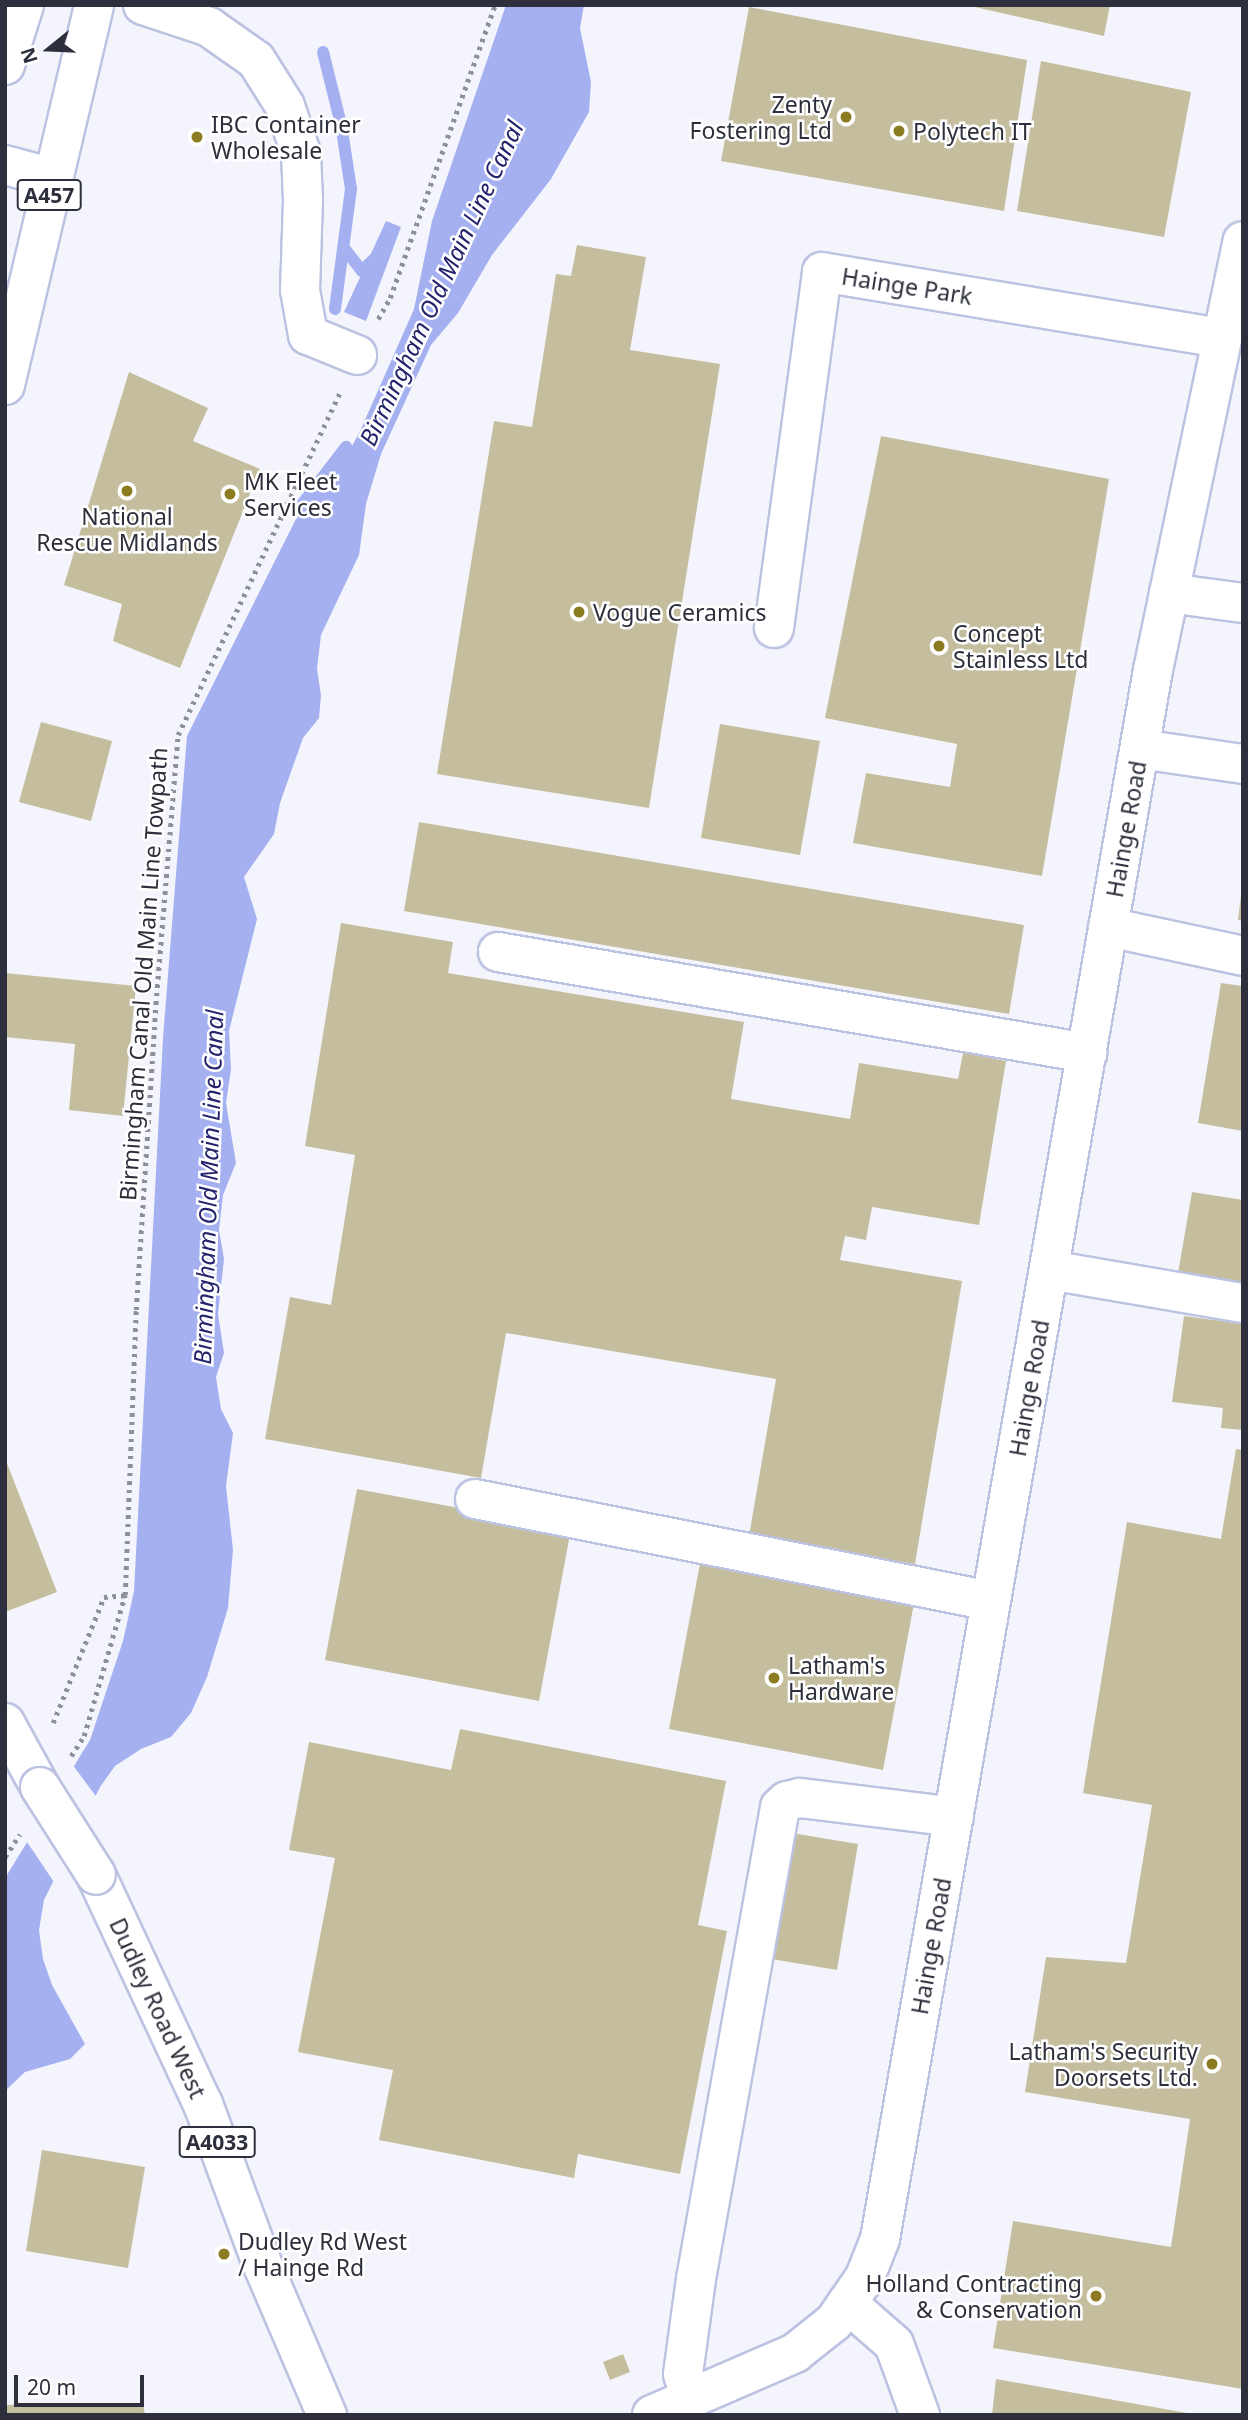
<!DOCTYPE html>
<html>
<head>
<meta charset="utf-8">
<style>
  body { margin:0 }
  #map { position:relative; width:1248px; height:2420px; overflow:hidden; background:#f4f5fc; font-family:"Noto Sans",sans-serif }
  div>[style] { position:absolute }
  .water>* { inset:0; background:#a5b0f1 }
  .pier>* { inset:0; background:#f4f5fc }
  .stream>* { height:12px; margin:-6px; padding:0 6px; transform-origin:6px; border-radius:6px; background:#a5b0f1 }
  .building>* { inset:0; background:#c4be9f }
  .path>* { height:4.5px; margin-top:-2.25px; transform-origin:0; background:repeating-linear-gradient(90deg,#8e9099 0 3.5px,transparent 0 8.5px) }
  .roads { filter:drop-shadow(2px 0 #bcc2e1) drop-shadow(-2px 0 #bcc2e1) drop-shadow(0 2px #bcc2e1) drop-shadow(0 -2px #bcc2e1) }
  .minor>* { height:38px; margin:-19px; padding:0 19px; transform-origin:19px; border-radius:19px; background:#fff }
  .major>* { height:38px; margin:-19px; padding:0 19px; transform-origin:19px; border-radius:19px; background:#fff }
  .bridges { filter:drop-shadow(2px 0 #bcc2e1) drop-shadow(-2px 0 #bcc2e1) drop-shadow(0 2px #bcc2e1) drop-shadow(0 -2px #bcc2e1) }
  .major-bridge>* { height:38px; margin:-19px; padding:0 19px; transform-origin:19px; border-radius:19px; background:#fff }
  .dots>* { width:19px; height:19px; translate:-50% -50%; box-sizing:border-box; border:4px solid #fff; border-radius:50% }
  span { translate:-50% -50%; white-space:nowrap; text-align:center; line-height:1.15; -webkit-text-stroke:5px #fff; paint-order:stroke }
  .shield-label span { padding:2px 5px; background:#fff; border:2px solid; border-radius:5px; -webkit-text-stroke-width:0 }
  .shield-label { font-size:21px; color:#2d303c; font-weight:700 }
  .poi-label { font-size:23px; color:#2d303c }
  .right { translate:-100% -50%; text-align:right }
  .left { translate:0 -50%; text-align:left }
  .street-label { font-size:23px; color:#2d303c }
  .water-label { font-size:24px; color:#24246d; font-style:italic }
  .frame { position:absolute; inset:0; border:7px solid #2d303c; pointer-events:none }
  .north { position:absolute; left:14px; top:14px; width:70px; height:70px; -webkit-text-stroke:5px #fff; paint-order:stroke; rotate:252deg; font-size:19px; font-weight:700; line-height:28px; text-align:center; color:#2d303c }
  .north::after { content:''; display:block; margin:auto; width:24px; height:32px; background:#2d303c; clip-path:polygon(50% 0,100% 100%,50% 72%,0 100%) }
  .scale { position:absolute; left:14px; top:2375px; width:130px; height:32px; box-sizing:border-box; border:4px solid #2d303c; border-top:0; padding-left:9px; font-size:21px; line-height:24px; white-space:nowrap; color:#2d303c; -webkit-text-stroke:5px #fff; paint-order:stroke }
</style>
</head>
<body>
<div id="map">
  <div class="water">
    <i style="clip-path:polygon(506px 5px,584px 5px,580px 28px,591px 82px,589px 112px,551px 179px,492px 255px,458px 313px,431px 345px,381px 454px,366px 504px,359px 555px,321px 635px,317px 669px,321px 695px,319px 718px,303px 738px,280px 803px,274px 834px,244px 877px,257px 919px,229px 1031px,231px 1069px,226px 1103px,236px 1163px,223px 1195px,219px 1230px,224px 1259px,218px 1314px,224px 1353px,216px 1377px,221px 1409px,233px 1433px,226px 1486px,233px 1550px,228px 1608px,207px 1677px,191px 1713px,171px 1737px,141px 1749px,115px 1766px,100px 1787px,44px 1900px,39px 1930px,43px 1959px,52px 1985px,85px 2044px,70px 2059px,25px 2072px,5px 2091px,5px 1878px,90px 1740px,123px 1641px,134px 1591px,163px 1038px,187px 736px,297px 517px,352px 446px,361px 429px,414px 309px,432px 221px)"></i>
    <i style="clip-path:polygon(386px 221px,401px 227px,366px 321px,344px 312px)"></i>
  </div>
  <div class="pier">
    <i style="clip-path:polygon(72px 1764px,98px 1799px,56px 1885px,25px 1839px)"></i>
  </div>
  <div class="stream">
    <i style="left:323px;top:52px;width:74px;rotate:76deg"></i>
    <i style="left:341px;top:124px;width:66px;rotate:81.3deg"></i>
    <i style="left:351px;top:189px;width:121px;rotate:97.6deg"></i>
    <i style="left:344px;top:248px;width:29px;rotate:52deg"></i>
    <i style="left:362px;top:271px;width:16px;rotate:-45deg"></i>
    <i style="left:310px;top:523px;width:18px;rotate:-137deg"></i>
    <i style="left:297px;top:511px;width:81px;rotate:-52.6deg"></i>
  </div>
  <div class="building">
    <i style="clip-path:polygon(966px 5px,1110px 5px,1104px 36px)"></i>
    <i style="clip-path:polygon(749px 7px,1027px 60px,1004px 211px,721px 161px)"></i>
    <i style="clip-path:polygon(1041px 61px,1191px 92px,1164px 237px,1017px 211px)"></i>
    <i style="clip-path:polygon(577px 245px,646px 257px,630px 350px,720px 364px,649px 808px,437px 774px,494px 421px,532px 427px,556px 274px,571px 276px)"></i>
    <i style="clip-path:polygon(129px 372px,208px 408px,193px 441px,260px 469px,180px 668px,113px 641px,122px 604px,64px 585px)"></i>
    <i style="clip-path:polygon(881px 436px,1109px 479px,1042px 876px,853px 843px,866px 773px,950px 787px,957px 744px,825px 718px)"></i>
    <i style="clip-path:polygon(41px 722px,112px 741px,91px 821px,19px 802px)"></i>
    <i style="clip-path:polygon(720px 724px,820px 741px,800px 855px,701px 838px)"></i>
    <i style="clip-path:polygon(419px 822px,1024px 925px,1009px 1014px,404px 911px)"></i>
    <i style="clip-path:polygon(1241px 896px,1243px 896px,1243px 921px,1238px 920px)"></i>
    <i style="clip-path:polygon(341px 923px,453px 942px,448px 973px,744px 1022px,731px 1099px,850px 1119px,859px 1063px,958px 1079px,963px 1053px,1006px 1061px,979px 1225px,872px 1207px,866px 1240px,845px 1236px,840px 1260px,962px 1281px,915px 1564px,749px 1536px,776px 1379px,506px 1333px,481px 1478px,265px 1439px,290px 1297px,331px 1305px,355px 1155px,305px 1146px)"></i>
    <i style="clip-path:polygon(5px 973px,136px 986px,123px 1116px,69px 1110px,75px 1044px,5px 1037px)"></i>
    <i style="clip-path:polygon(1221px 983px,1243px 986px,1243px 1131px,1198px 1123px)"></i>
    <i style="clip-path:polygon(1192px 1192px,1243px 1200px,1243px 1290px,1177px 1279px)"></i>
    <i style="clip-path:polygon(1184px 1316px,1243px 1324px,1243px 1430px,1221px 1428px,1223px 1408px,1172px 1402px)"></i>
    <i style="clip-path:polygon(1236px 1449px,1243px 1450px,1243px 2389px,993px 2348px,1013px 2221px,1171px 2247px,1190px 2119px,1025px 2092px,1046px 1957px,1126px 1963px,1152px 1805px,1083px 1793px,1127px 1522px,1221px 1539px)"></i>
    <i style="clip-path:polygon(5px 1458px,57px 1592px,5px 1612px)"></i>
    <i style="clip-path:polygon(357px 1489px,571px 1529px,539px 1701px,325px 1660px)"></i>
    <i style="clip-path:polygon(701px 1558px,915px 1598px,883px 1770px,669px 1729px)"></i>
    <i style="clip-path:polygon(460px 1729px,726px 1781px,698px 1925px,727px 1931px,680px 2174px,578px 2154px,574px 2178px,379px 2140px,393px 2070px,298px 2052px,335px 1858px,289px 1850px,309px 1742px,451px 1770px)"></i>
    <i style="clip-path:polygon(792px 1833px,858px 1844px,837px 1970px,771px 1959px)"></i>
    <i style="clip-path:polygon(42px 2150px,145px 2167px,128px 2268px,26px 2251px)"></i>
    <i style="clip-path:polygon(623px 2354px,630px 2372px,610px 2380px,603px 2362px)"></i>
    <i style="clip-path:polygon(996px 2379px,1187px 2413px,1187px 2415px,992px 2415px)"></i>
    <i style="clip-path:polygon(143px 2403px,145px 2415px,5px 2415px,5px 2405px)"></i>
  </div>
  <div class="path">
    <i style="left:378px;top:319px;width:24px;rotate:-60deg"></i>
    <i style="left:390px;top:298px;width:311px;rotate:-70.3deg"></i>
    <i style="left:53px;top:1723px;width:136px;rotate:-68deg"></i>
    <i style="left:104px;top:1597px;width:21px;rotate:-5deg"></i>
    <i style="left:71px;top:1756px;width:24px;rotate:-57deg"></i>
    <i style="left:84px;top:1736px;width:147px;rotate:-73.8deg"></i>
    <i style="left:125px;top:1595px;width:285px;rotate:-87.8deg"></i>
    <i style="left:136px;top:1310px;width:298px;rotate:-86.3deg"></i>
    <i style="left:155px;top:1013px;width:279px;rotate:-85.3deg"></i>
    <i style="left:178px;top:735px;width:379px;rotate:-64.7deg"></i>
    <i style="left:5px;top:1857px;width:27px;rotate:-57deg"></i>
  </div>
  <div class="roads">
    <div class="minor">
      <i style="left:143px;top:5px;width:70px;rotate:18.4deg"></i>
      <i style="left:209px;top:27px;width:57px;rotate:35.1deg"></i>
      <i style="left:256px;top:60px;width:54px;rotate:57.8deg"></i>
      <i style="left:285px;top:106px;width:50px;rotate:71.2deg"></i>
      <i style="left:301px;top:153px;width:47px;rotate:87.6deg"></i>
      <i style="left:303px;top:200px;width:90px;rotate:91.9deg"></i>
      <i style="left:300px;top:290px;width:46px;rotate:79.9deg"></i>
      <i style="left:308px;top:335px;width:53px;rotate:22.2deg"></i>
      <i style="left:5px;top:65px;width:63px;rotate:-72.4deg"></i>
      <i style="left:5px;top:165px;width:50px;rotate:15.2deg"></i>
      <i style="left:1169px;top:593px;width:75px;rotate:7.7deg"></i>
      <i style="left:774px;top:628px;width:359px;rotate:-82.3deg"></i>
      <i style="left:822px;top:272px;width:405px;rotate:9.4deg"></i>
      <i style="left:1140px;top:749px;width:104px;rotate:8.3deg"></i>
      <i style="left:1108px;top:927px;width:138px;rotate:12.1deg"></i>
      <i style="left:498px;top:952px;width:598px;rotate:9.73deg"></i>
      <i style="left:1049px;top:1270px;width:197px;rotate:9.7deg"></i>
      <i style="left:475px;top:1499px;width:526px;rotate:11.18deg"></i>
      <i style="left:847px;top:2303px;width:62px;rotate:41.1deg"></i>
      <i style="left:894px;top:2344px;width:76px;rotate:69.9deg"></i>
      <i style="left:690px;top:2398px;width:25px;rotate:-106deg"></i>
      <i style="left:683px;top:2374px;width:96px;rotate:-82.2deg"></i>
      <i style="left:696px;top:2279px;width:479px;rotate:-79.9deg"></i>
      <i style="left:780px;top:1807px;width:9px;rotate:-41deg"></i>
      <i style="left:787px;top:1801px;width:13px;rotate:-13deg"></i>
      <i style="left:800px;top:1798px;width:155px;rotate:7deg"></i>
      <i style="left:652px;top:2415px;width:156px;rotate:-23.4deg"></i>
      <i style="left:795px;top:2353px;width:50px;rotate:-38.5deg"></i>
      <i style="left:834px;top:2322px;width:55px;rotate:-55.4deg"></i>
      <i style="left:865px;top:2277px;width:41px;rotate:-68.5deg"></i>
      <i style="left:880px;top:2239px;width:1593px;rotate:-80.13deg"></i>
      <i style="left:1153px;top:670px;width:438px;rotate:-78.2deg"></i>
    </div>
    <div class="major">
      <i style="left:5px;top:385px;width:390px;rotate:-76.8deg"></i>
      <i style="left:5px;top:1723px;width:73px;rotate:61.3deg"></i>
      <i style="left:96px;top:1875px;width:253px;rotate:65deg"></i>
      <i style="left:203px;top:2104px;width:167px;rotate:69.7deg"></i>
      <i style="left:261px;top:2261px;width:168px;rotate:66.8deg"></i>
    </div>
  </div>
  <div class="bridges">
    <div class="major-bridge">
      <i style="left:40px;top:1787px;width:104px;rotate:57.5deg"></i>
    </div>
  </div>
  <div class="dots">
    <i style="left:846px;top:117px;background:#8c7c21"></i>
    <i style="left:899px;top:131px;background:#8c7c21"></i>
    <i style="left:197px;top:137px;background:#8c7c21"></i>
    <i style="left:127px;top:491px;background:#8c7c21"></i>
    <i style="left:230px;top:494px;background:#8c7c21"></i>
    <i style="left:579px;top:612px;background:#8c7c21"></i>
    <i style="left:939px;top:646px;background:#8c7c21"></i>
    <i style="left:774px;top:1678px;background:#8c7c21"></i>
    <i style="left:1212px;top:2064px;background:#8c7c21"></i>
    <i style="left:224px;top:2254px;background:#8c7c21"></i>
    <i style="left:1096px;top:2296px;background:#8c7c21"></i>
  </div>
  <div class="shield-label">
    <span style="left:49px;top:195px">A457</span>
    <span style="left:217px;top:2142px">A4033</span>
  </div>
  <div class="poi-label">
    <span class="right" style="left:832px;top:117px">Zenty<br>Fostering Ltd</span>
    <span class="left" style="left:211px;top:137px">IBC Container<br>Wholesale</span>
    <span class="left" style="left:913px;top:131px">Polytech IT</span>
    <span class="left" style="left:244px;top:494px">MK Fleet<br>Services</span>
    <span style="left:127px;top:529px">National<br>Rescue Midlands</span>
    <span class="left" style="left:593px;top:612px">Vogue Ceramics</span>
    <span class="left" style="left:953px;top:646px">Concept<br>Stainless Ltd</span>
    <span class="left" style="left:788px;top:1678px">Latham's<br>Hardware</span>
    <span class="right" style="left:1198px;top:2064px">Latham's Security<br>Doorsets Ltd.</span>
    <span class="left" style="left:238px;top:2254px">Dudley Rd West<br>/ Hainge Rd</span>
    <span class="right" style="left:1082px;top:2296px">Holland Contracting<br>&amp; Conservation</span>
  </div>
  <div class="street-label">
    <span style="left:907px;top:286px;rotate:9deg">Hainge Park</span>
    <span style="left:1126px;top:829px;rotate:-80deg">Hainge Road</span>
    <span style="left:143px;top:974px;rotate:-86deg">Birmingham Canal Old Main Line Towpath</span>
    <span style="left:1029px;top:1388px;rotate:-80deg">Hainge Road</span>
    <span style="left:931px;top:1946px;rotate:-80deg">Hainge Road</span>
    <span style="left:158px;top:2008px;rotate:65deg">Dudley Road West</span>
  </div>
  <div class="water-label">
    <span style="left:441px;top:283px;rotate:-65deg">Birmingham Old Main Line Canal</span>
    <span style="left:208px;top:1187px;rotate:-88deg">Birmingham Old Main Line Canal</span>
  </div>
  <div class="frame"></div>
  <div class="north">N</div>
  <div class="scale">20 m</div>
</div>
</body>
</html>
